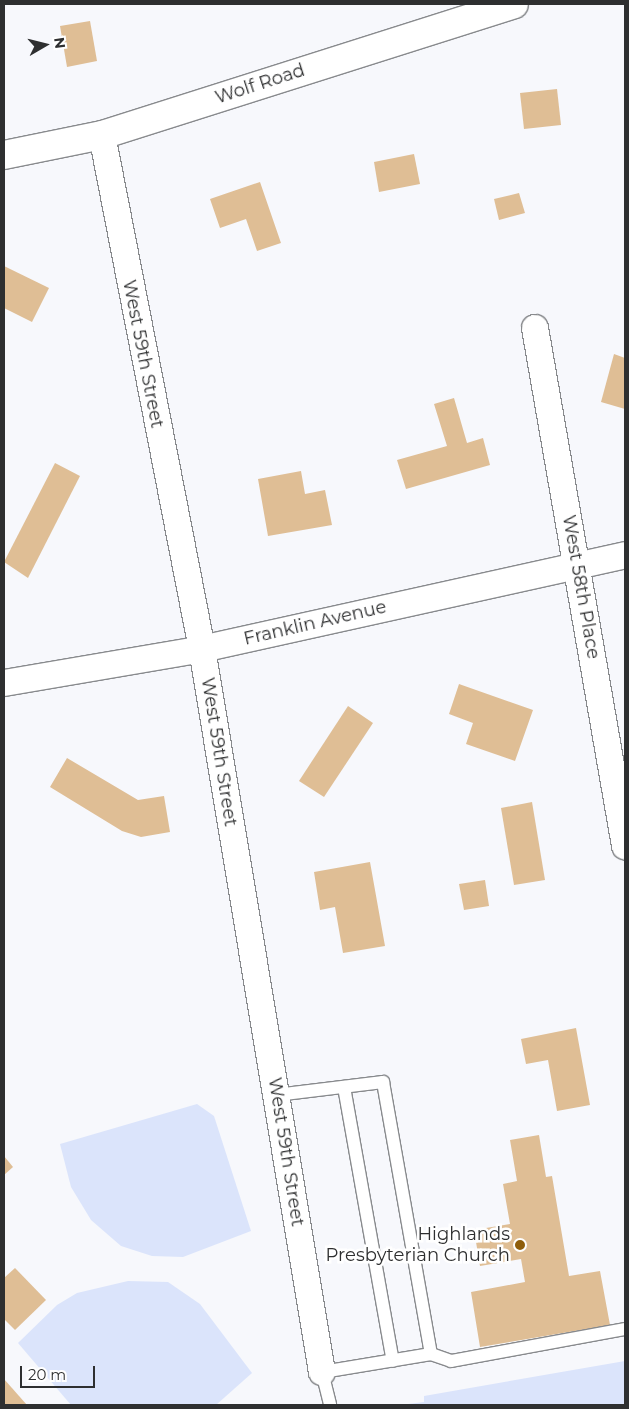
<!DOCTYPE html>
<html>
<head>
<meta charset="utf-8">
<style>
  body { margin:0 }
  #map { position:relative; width:629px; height:1409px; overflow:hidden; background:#f7f8fc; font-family:Montserrat,sans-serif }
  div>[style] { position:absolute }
  .green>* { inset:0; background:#dbe4fb }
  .building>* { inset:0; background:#dfbe95 }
  .roads { filter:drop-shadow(1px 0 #888a8d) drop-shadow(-1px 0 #888a8d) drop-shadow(0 1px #888a8d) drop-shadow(0 -1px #888a8d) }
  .lane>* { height:12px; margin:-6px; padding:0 6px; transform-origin:6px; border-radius:6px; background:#fff }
  .street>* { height:26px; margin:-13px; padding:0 13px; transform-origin:13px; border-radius:13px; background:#fff }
  .secondary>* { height:28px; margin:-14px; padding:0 14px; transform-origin:14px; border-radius:14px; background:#fff }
  .dots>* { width:14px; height:14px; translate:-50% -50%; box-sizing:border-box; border:2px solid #fff; border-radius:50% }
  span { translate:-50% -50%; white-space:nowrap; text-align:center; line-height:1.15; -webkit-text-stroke:5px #fff; paint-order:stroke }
  .street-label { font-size:18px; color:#2e2f30 }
  .poi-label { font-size:18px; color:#2e2f30 }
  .right { translate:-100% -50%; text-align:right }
  .frame { position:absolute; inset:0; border:5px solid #2e2f30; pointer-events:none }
  .north { position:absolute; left:20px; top:20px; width:50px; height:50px; -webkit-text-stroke:4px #fff; paint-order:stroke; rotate:82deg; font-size:14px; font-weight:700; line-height:20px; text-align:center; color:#2e2f30 }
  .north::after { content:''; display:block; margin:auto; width:18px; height:22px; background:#2e2f30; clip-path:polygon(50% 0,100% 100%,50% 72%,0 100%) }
  .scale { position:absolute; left:20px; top:1366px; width:75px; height:22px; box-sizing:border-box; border:2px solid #2e2f30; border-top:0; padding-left:6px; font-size:15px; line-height:18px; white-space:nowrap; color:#2e2f30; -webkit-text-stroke:4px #fff; paint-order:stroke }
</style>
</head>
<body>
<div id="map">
  <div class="green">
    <i style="clip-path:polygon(197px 1104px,214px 1116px,251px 1231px,183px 1257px,152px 1256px,121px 1246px,91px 1220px,71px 1187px,60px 1144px)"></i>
    <i style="clip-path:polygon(128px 1281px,168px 1282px,200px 1304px,252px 1373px,216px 1405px,71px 1405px,18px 1343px,57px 1305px,77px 1293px)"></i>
    <i style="clip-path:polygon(625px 1361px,625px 1405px,400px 1405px,424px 1402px,424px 1396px)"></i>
  </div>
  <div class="building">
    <i style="clip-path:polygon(90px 21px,97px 61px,67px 67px,60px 26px)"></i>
    <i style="clip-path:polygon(557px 89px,561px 125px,524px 129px,520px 93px)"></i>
    <i style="clip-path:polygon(414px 154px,420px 184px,379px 192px,374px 162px)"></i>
    <i style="clip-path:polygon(260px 182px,281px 243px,257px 251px,246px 219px,220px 228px,210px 199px)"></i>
    <i style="clip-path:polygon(519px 193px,525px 213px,499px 220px,494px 199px)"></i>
    <i style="clip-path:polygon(4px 266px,49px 288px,32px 322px,4px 308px)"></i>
    <i style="clip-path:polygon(614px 354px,625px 358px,625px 409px,601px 402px)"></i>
    <i style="clip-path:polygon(454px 398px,467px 443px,483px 438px,490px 465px,406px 489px,397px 460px,447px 446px,434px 404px)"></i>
    <i style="clip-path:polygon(55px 463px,80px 476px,28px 578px,4px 562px)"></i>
    <i style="clip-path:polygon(301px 471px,305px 494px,325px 490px,332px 525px,268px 536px,258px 479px)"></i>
    <i style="clip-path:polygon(459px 684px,533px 710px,515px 761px,466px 744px,473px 723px,449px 714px)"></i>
    <i style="clip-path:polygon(348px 706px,373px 723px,324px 797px,299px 781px)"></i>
    <i style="clip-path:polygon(67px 758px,138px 800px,164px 796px,170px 832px,141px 837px,122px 831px,50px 787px)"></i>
    <i style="clip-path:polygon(532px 802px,545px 880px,514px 885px,501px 808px)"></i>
    <i style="clip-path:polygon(370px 862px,385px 946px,343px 953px,335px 907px,320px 910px,314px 872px)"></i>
    <i style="clip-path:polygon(485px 880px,489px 906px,464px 910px,459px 884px)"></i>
    <i style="clip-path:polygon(576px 1028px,590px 1105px,557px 1111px,548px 1060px,526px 1064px,521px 1039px)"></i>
    <i style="clip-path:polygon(539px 1135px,546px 1177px,552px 1176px,569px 1276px,600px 1271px,610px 1325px,480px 1347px,471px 1292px,525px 1282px,521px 1259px,480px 1266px,474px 1230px,510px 1224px,503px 1184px,517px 1181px,510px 1140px)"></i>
    <i style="clip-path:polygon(4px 1156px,13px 1167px,4px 1175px)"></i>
    <i style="clip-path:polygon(15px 1268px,46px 1300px,15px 1330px,4px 1319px,4px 1278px)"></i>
    <i style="clip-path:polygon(4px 1379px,27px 1405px,4px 1405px)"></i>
  </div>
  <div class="roads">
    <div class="lane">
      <i style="left:344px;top:1087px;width:278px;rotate:79.9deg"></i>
      <i style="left:276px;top:1095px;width:108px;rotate:-6.9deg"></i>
      <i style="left:383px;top:1082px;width:276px;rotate:80deg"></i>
      <i style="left:431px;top:1354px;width:110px;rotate:170.6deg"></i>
      <i style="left:322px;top:1372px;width:34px;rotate:76deg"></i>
      <i style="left:431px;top:1354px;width:21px;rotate:19deg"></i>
      <i style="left:451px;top:1361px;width:177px;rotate:-10.4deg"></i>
    </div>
    <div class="street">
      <i style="left:102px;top:135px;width:524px;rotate:78.99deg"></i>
      <i style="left:202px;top:649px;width:733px;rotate:80.58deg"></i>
      <i style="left:535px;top:328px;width:526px;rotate:80.14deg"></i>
      <i style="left:4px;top:683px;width:201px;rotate:-9.7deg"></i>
      <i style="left:202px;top:649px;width:433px;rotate:-12.5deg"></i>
    </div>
    <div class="secondary">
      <i style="left:4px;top:155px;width:100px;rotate:-11.5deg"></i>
      <i style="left:102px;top:135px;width:432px;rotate:-17.6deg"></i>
    </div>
  </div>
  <div class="dots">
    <i style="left:520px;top:1245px;background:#8f5e0b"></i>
  </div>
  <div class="street-label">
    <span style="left:260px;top:84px;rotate:-18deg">Wolf Road</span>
    <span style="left:143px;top:354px;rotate:79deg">West 59th Street</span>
    <span style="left:581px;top:587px;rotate:80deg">West 58th Place</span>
    <span style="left:315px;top:623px;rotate:-13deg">Franklin Avenue</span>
    <span style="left:219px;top:752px;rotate:81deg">West 59th Street</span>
    <span style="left:286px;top:1152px;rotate:81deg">West 59th Street</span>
  </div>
  <div class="poi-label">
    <span class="right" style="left:510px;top:1245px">Highlands<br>Presbyterian Church</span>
  </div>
  <div class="frame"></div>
  <div class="north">N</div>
  <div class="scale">20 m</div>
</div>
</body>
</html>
